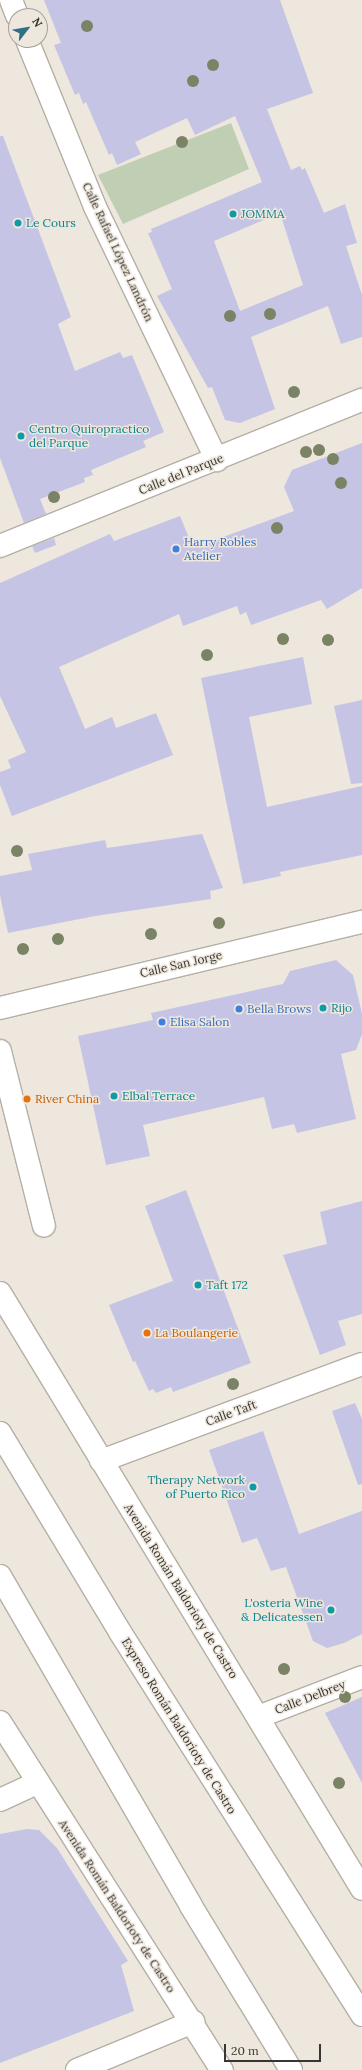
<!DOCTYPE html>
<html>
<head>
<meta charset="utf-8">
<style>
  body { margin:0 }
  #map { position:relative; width:362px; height:2070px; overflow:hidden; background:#ede7dd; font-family:Lora,serif }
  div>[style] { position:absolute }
  .green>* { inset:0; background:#c0ceb4 }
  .building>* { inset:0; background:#c5c4e5 }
  .roads { filter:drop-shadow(1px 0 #b5afa5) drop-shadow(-1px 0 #b5afa5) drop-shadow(0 1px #b5afa5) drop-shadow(0 -1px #b5afa5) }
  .minor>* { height:22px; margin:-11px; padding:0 11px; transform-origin:11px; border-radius:11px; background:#fff }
  .highway>* { height:22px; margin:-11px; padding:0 11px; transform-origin:11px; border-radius:11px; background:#fff }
  .trees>* { width:12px; height:12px; margin:-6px; border-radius:50%; background:#7a8364 }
  .dots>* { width:11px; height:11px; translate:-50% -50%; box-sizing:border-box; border:2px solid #ede7dd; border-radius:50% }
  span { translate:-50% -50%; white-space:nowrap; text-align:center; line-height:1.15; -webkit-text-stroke:3px #ede7dd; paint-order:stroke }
  .culture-label { font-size:12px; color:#0d838f }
  .left { translate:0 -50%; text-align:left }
  .right { translate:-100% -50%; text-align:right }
  .street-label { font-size:12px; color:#383532 }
  .shop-label { font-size:12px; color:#366cbe }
  .food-label { font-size:12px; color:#c56008 }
  .north { position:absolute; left:8px; top:8px; width:40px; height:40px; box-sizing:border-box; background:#ede7dd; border:1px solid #a5a099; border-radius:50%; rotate:59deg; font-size:11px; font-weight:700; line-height:16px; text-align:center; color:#383532 }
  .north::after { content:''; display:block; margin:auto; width:14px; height:18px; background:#307084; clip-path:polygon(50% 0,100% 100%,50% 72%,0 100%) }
  .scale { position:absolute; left:224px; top:2044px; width:97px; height:18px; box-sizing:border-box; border:2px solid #383532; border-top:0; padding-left:5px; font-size:12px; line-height:14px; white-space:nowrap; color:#383532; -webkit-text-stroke:3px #ede7dd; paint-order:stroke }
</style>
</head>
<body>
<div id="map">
  <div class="green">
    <i style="clip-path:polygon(231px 123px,249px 169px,123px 224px,98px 175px)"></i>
  </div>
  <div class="building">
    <i style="clip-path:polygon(evenodd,44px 0,280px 0,313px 93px,267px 109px,291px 170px,300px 166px,302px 170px,305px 168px,324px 213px,345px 204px,357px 243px,346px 246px,362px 295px,362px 337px,341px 344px,328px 306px,251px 337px,275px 409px,240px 423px,225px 420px,212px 387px,208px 388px,157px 296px,172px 289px,148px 233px,152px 232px,151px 229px,262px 182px,235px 116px,195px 135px,187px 118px,135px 142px,141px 154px,117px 165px,112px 153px,109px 155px,86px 102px,83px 104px,79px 93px,75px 95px,54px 45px,61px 43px,44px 0,280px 213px,303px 285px,240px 311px,214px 241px,280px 213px)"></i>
    <i style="clip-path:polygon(0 136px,3px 136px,71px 317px,58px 324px,75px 371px,120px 352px,123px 358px,132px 355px,164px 432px,143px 441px,146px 447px,91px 470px,93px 475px,84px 478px,85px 482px,40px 499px,46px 514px,24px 523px,0 458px)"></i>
    <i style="clip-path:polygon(362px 443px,362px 588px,327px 609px,321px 600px,251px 625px,246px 612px,240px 615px,237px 606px,183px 626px,179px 614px,59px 667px,85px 729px,112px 717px,116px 728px,156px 713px,173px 755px,12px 816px,0 785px,0 772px,11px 768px,8px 760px,26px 752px,0 696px,0 583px,110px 534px,114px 541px,180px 516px,193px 548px,294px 511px,284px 487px,292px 470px)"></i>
    <i style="clip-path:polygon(54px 538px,56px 545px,35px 553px,32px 546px)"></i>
    <i style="clip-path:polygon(303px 657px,312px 704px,249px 717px,267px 807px,362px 786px,362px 855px,280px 872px,281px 876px,243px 884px,201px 678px)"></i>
    <i style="clip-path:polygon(362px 700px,362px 783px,351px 784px,334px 706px)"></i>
    <i style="clip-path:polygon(202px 834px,223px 888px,210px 891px,211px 899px,95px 916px,8px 933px,0 895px,0 876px,32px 870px,28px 854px,105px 840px,107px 848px)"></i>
    <i style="clip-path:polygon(336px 960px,353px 975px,362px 1014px,362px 1034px,356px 1050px,341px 1054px,356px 1119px,297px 1133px,294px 1124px,272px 1129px,264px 1097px,143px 1125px,150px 1156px,106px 1165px,78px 1036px,153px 1020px,151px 1013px,283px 984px,290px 971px)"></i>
    <i style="clip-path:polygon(186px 1190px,251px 1363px,173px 1392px,171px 1387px,156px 1393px,153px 1389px,149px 1391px,135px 1361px,133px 1362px,109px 1305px,173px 1281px,145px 1206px)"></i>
    <i style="clip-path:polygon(362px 1201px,362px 1314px,338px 1321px,346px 1345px,320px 1355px,283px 1255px,327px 1244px,320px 1212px)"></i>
    <i style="clip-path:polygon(355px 1403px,362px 1419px,362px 1484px,358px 1485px,332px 1411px)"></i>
    <i style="clip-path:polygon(263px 1431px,299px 1534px,362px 1511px,362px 1634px,344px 1643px,327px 1648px,313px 1641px,286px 1567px,271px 1571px,257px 1538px,242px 1543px,209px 1450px)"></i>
    <i style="clip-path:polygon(362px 1697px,362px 1783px,325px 1713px)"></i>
    <i style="clip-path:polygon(27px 1829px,39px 1830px,57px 1848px,128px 1961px,121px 1965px,134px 2011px,0 2063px,0 1834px)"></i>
  </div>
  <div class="roads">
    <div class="minor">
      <i style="left:11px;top:0;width:17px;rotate:69deg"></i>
      <i style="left:27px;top:40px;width:180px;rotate:67.8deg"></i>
      <i style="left:95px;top:207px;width:281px;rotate:64.3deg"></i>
      <i style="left:0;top:546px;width:390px;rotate:-22deg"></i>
      <i style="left:0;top:1008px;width:372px;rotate:-13.4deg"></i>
      <i style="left:0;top:1051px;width:180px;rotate:75.9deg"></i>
      <i style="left:0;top:1293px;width:697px;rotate:58.73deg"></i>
      <i style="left:101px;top:1461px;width:278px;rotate:-20.4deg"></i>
      <i style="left:258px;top:1717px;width:111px;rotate:-21deg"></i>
      <i style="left:0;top:1722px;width:413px;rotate:57.5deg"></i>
      <i style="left:0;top:1800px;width:41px;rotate:-24.7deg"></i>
      <i style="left:77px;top:2070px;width:126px;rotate:-22.5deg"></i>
    </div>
    <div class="highway">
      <i style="left:0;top:1433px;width:232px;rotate:58.9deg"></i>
      <i style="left:120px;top:1632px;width:453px;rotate:57.7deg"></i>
      <i style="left:0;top:1576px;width:381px;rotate:59.9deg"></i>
      <i style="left:191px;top:1906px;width:192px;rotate:58.6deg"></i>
    </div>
  </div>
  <div class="trees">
    <i style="left:87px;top:26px"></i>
    <i style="left:213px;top:65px"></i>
    <i style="left:193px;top:81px"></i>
    <i style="left:182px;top:142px"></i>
    <i style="left:270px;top:314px"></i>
    <i style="left:230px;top:316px"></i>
    <i style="left:294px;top:392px"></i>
    <i style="left:319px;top:450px"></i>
    <i style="left:306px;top:452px"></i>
    <i style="left:333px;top:459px"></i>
    <i style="left:341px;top:483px"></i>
    <i style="left:54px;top:497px"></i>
    <i style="left:277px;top:528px"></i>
    <i style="left:283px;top:639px"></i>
    <i style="left:328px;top:640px"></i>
    <i style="left:207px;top:655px"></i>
    <i style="left:17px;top:851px"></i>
    <i style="left:219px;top:923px"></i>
    <i style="left:151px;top:934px"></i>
    <i style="left:58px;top:939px"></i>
    <i style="left:23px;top:949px"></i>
    <i style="left:233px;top:1384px"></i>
    <i style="left:284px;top:1669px"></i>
    <i style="left:345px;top:1697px"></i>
    <i style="left:339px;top:1783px"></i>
  </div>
  <div class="dots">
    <i style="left:233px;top:214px;background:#0f9aa8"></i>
    <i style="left:18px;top:223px;background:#0f9aa8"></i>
    <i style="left:21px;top:436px;background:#0f9aa8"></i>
    <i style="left:176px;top:549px;background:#3f7fe0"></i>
    <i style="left:323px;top:1008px;background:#0f9aa8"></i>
    <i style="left:239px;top:1009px;background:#3f7fe0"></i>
    <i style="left:162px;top:1022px;background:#3f7fe0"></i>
    <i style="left:114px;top:1096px;background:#0f9aa8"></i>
    <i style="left:27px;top:1099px;background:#e8710a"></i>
    <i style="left:198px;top:1285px;background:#0f9aa8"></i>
    <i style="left:147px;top:1333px;background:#e8710a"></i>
    <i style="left:253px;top:1487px;background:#0f9aa8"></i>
    <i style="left:331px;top:1610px;background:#0f9aa8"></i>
  </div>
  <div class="culture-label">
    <span class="left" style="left:241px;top:214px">JOMMA</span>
    <span class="left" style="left:26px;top:223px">Le Cours</span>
    <span class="left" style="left:29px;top:436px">Centro Quiropractico<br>del Parque</span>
    <span class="left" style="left:331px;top:1008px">Rijo</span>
    <span class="left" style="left:122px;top:1096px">Elbal Terrace</span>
    <span class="left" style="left:206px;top:1285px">Taft 172</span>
    <span class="right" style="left:245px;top:1487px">Therapy Network<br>of Puerto Rico</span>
    <span class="right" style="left:323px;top:1610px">L'osteria Wine<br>&amp; Delicatessen</span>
  </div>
  <div class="street-label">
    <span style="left:118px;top:252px;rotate:65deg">Calle Rafael López Landrón</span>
    <span style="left:181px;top:474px;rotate:-22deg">Calle del Parque</span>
    <span style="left:181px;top:964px;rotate:-13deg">Calle San Jorge</span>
    <span style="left:231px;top:1413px;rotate:-20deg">Calle Taft</span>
    <span style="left:181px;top:1591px;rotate:58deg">Avenida Román Baldorioty de Castro</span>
    <span style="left:310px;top:1697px;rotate:-21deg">Calle Delbrey</span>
    <span style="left:179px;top:1726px;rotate:58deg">Expreso Román Baldorioty de Castro</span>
    <span style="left:117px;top:1906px;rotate:57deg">Avenida Román Baldorioty de Castro</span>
  </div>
  <div class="shop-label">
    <span class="left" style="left:184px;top:549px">Harry Robles<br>Atelier</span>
    <span class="left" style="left:247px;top:1009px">Bella Brows</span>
    <span class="left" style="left:170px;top:1022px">Elisa Salon</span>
  </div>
  <div class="food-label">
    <span class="left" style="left:35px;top:1099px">River China</span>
    <span class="left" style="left:155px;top:1333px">La Boulangerie</span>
  </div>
  <div class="north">N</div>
  <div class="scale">20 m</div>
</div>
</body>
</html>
